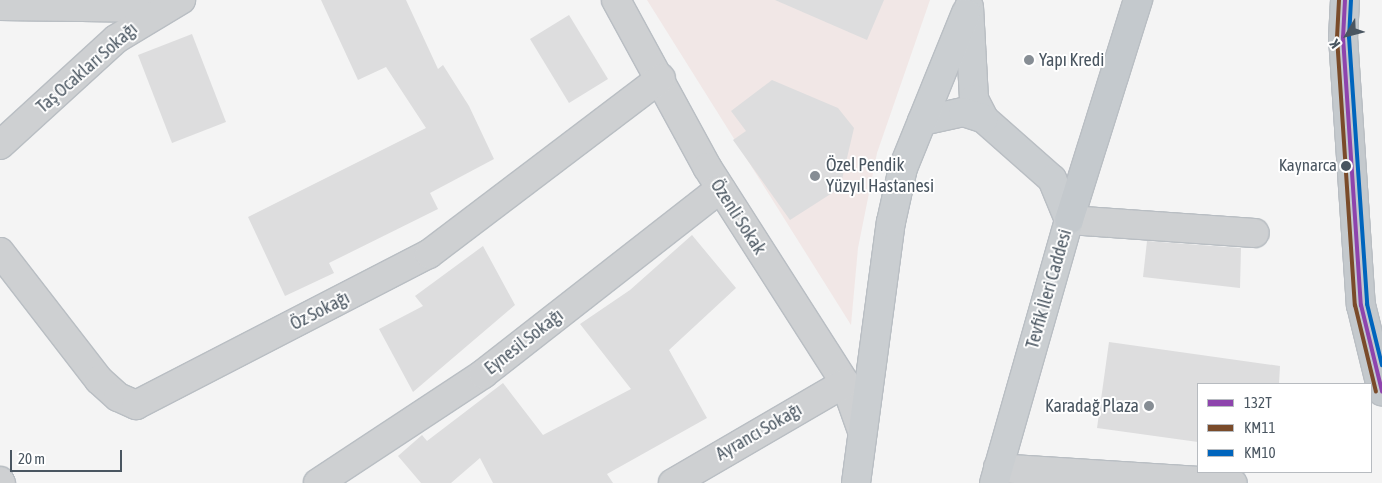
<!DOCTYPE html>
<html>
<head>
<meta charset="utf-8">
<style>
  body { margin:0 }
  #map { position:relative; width:1382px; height:483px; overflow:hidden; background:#f4f4f4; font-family:"Asap Condensed",sans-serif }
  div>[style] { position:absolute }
  .medical>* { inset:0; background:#f1e7e6 }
  .building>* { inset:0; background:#ddddde }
  .roads { filter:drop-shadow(1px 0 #b9bec3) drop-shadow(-1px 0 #b9bec3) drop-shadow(0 1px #b9bec3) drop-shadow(0 -1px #b9bec3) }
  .minor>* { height:28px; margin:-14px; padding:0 14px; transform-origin:14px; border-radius:14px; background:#ced0d2 }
  .primary>* { height:28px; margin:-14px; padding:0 14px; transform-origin:14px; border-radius:14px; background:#caced1 }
  .trunk>* { height:28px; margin:-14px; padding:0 14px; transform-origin:14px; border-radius:14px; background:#c4c9cd }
  .bus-1>* { height:4px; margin:-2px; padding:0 2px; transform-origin:2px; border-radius:2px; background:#8e44ad }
  .bus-2>* { height:4px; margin:-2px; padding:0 2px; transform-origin:2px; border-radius:2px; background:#7a4b2a }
  .bus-3>* { height:4px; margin:-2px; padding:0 2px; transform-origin:2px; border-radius:2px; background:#0065bd }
  .dots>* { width:14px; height:14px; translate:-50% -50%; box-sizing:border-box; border:2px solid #fff; border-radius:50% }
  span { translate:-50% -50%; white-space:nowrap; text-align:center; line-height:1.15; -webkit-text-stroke:4px #fff; paint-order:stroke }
  .bus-label { font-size:17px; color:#4a5661 }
  .right { translate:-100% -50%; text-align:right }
  .poi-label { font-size:18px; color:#4a5661 }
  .left { translate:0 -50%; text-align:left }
  .street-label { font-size:18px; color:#4a5661 }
  .legend { position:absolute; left:1197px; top:383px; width:175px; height:90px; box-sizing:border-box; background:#fff; border:1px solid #b7bbc0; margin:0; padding:6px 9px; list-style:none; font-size:15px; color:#4a5661 }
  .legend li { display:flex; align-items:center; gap:10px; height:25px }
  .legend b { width:25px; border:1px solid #b7bbc0 }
  .north { position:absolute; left:1322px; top:10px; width:50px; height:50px; -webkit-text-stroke:4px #fff; paint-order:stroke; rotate:233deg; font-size:14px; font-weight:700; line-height:20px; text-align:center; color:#4a5661 }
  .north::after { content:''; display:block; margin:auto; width:18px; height:22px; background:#4a5661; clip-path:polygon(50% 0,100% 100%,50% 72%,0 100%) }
  .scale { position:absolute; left:10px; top:450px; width:112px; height:22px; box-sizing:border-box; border:2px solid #4a5661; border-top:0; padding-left:6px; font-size:15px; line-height:18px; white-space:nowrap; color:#4a5661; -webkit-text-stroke:4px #fff; paint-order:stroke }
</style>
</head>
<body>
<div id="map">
  <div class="medical">
    <i style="clip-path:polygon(647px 0,930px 0,877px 153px,858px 248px,851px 325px)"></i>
  </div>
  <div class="building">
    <i style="clip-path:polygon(321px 0,406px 0,438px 69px,443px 65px,469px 106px,494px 159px,430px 193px,438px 209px,329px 263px,334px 273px,285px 296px,248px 217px,426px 128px,386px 67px,358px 80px)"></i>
    <i style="clip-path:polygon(775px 0,884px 0,867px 40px)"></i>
    <i style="clip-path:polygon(569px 15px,608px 79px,569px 103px,530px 39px)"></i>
    <i style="clip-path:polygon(192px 34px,226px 122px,172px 143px,138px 55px)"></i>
    <i style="clip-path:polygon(772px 80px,838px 108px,854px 128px,840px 188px,790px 220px,733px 140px,746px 131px,731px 111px)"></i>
    <i style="clip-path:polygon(692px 235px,736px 288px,669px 350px,707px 418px,607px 474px,613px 483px,493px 483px,480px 458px,451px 483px,421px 483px,398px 456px,422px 435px,427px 441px,503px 383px,543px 435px,631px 389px,580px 324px,630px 290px)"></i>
    <i style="clip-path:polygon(1147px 241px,1241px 248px,1240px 288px,1143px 277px)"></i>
    <i style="clip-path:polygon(483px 246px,515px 305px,413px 392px,379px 329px,423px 306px,415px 296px)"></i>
    <i style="clip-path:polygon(1109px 342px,1280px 366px,1279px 384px,1198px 384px,1198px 442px,1097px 428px)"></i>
  </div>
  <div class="roads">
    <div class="minor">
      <i style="left:616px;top:0;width:190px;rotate:61.4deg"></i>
      <i style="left:707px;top:167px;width:256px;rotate:57.4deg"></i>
      <i style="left:845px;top:383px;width:51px;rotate:70.5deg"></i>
      <i style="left:0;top:6px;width:163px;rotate:0.7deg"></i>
      <i style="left:0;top:145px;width:157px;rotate:-42.4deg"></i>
      <i style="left:116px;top:39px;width:76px;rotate:-31deg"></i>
      <i style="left:1069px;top:220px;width:186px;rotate:4deg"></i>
      <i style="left:0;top:252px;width:162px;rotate:52.3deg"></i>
      <i style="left:99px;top:380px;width:25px;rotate:42deg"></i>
      <i style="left:118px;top:397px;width:20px;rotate:24deg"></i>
      <i style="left:136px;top:405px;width:330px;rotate:-27.3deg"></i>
      <i style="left:429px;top:254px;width:291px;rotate:-37.2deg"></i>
      <i style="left:998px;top:468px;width:235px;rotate:3.7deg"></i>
      <i style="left:0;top:481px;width:2px;rotate:63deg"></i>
      <i style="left:318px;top:483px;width:198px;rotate:-33.4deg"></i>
      <i style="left:483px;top:374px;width:301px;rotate:-38deg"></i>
      <i style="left:673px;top:483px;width:199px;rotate:-30.2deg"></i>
    </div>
    <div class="primary">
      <i style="left:969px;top:7px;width:92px;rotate:86.9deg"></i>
      <i style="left:974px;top:99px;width:22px;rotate:63deg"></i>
      <i style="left:984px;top:119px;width:91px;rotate:41.4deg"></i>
      <i style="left:1052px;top:179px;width:44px;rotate:67.5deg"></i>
      <i style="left:1069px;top:220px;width:273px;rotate:105.9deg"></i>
      <i style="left:922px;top:121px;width:42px;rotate:-12.4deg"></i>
      <i style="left:963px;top:112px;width:22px;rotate:18deg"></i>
      <i style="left:856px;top:483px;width:263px;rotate:-82.4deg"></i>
      <i style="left:891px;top:222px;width:55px;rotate:-77.5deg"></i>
      <i style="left:903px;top:168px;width:167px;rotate:-67.9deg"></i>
    </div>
    <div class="trunk">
      <i style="left:1345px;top:0;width:37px;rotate:93deg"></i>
      <i style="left:1343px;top:37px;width:269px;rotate:86.2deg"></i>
      <i style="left:1361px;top:305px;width:89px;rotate:76.3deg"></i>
      <i style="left:1069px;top:220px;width:231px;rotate:-72.6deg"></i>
    </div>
  </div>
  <div class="bus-1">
    <i style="left:1345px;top:0;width:37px;rotate:93deg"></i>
    <i style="left:1343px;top:37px;width:269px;rotate:86.2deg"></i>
    <i style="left:1361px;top:305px;width:89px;rotate:76.3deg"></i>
  </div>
  <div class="bus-2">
    <i style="left:1339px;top:0;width:37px;rotate:93deg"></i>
    <i style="left:1337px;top:37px;width:269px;rotate:86.2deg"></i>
    <i style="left:1355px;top:305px;width:89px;rotate:76.4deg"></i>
  </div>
  <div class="bus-3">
    <i style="left:1351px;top:0;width:37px;rotate:93deg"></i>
    <i style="left:1349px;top:37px;width:268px;rotate:86.1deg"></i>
    <i style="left:1367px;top:304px;width:63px;rotate:76.2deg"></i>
  </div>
  <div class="dots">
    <i style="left:1029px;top:60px;background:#868d94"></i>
    <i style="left:1346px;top:166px;background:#4a5661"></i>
    <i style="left:815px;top:176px;background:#868d94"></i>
    <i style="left:1149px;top:406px;background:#868d94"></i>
  </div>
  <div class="bus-label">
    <span class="right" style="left:1337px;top:166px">Kaynarca</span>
  </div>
  <div class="poi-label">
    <span class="left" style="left:1039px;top:60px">Yapı Kredi</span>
    <span class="left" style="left:826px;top:176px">Özel Pendik<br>Yüzyıl Hastanesi</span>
    <span class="right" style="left:1139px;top:406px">Karadağ Plaza</span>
  </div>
  <div class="street-label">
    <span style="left:87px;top:68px;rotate:-41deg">Taş Ocakları Sokağı</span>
    <span style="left:738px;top:217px;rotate:57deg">Özenli Sokak</span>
    <span style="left:1049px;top:289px;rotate:-74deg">Tevfik İleri Caddesi</span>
    <span style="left:320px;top:311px;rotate:-27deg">Öz Sokağı</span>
    <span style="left:524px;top:342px;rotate:-38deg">Eynesil Sokağı</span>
    <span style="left:759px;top:432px;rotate:-30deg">Ayrancı Sokağı</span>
  </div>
  <ul class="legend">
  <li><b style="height:6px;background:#8e44ad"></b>132T</li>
  <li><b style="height:6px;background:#7a4b2a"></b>KM11</li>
  <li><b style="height:6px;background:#0065bd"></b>KM10</li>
  </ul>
  <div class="north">K</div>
  <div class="scale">20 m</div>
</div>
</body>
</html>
